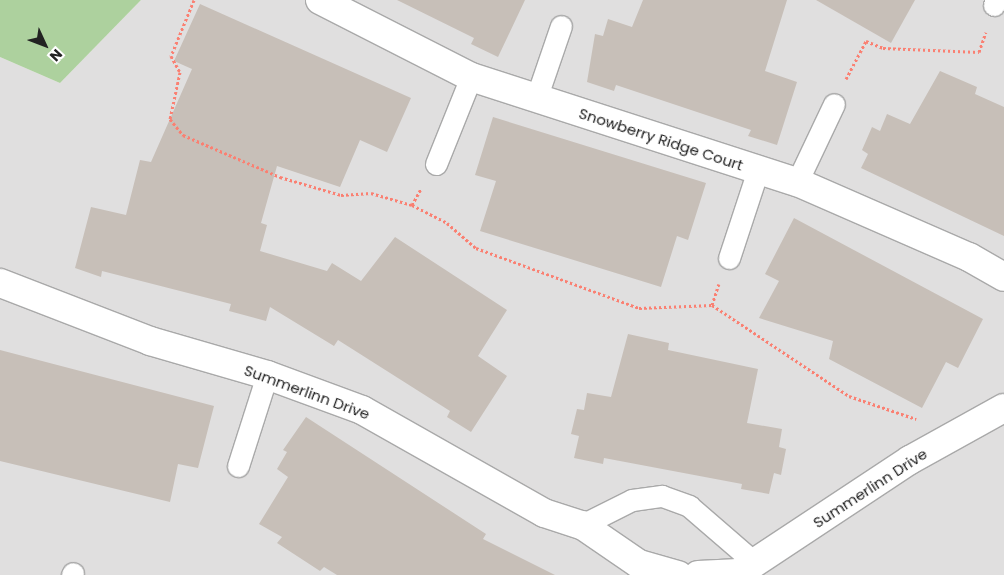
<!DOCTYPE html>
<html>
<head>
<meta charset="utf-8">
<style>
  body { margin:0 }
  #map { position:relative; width:1004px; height:575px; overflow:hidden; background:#f2efe9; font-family:Poppins,sans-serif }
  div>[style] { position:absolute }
  .residential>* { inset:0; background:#e0dfdf }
  .forest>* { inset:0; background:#add19e }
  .building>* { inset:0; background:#c7bfb8 }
  .path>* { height:3px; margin-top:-1.5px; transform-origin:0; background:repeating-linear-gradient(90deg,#fa8072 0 2.5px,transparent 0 5px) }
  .roads { filter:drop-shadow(1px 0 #a9a9a9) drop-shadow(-1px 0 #a9a9a9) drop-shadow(0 1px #a9a9a9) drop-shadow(0 -1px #a9a9a9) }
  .service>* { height:21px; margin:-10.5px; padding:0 10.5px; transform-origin:10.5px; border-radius:10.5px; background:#fff }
  .minor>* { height:28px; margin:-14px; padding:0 14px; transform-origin:14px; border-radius:14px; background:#fff }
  span { translate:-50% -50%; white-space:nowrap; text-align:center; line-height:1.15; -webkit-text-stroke:5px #fff; paint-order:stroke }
  .street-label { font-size:15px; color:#222 }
  .north { position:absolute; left:20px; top:20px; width:50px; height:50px; -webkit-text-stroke:4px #fff; paint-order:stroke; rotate:133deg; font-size:14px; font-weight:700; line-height:20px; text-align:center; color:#222 }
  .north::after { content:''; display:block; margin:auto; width:18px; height:22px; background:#222; clip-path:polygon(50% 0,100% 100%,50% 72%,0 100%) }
</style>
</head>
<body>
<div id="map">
  <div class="residential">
    <i style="clip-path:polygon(141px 0,1004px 0,1004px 575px,0 575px,0 57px,60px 83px)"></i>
  </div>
  <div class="forest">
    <i style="clip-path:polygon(0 0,141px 0,60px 83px,0 57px)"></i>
  </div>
  <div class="building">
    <i style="clip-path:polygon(397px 0,525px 0,498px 57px,471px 44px,474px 38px)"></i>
    <i style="clip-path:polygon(643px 0,787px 0,765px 71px,797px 82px,777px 145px,748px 136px,751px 130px,616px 85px,614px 91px,587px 82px,595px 34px,603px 36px,608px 19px,632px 27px)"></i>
    <i style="clip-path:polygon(816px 0,915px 0,891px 43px)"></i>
    <i style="clip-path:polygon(200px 4px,411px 98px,387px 152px,360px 140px,340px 187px,277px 166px,261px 223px,267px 225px,260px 251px,327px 271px,332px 263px,361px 281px,395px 237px,507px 310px,478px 356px,507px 376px,471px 432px,447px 417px,450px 411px,338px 340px,334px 346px,270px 307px,266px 321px,229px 311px,231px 304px,102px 271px,101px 277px,75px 268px,91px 207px,126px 215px,140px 160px,151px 162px,192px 69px,174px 61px)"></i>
    <i style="clip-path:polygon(940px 71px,977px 87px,975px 94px,1004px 107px,1004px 236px,861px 168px,868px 154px,862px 150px,872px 127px,880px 131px,887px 114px,910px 124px)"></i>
    <i style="clip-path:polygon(493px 117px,706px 183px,688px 240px,677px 236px,661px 287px,480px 231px,496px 181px,475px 175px)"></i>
    <i style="clip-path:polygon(794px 218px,983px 319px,958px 368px,946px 362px,922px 408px,829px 359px,833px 341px,759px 318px,779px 281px,765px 274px)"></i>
    <i style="clip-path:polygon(628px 334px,669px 343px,668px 350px,758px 369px,747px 423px,782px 429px,779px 447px,786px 449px,781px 475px,774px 473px,769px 494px,741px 489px,742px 484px,604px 458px,603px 464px,574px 458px,579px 436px,571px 434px,577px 409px,584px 410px,587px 393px,611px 397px)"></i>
    <i style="clip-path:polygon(0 350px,214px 406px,198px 468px,178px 464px,170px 502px,0 461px)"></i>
    <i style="clip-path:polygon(306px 417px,486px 534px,483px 539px,555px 575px,337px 575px,324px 567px,320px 571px,277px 543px,282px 537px,259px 524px,288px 477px,277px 469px,287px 452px,283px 450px)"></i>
  </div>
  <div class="path">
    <i style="left:194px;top:0;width:61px;rotate:112.3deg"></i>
    <i style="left:171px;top:56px;width:18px;rotate:61deg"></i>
    <i style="left:180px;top:72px;width:48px;rotate:102deg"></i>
    <i style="left:170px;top:119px;width:21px;rotate:51deg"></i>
    <i style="left:183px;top:135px;width:106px;rotate:23.4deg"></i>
    <i style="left:280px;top:177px;width:64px;rotate:16.4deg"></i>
    <i style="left:341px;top:195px;width:30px;rotate:-4deg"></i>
    <i style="left:371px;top:193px;width:43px;rotate:16.3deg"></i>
    <i style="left:412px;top:205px;width:39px;rotate:27deg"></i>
    <i style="left:447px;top:223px;width:38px;rotate:41deg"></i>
    <i style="left:476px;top:248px;width:174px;rotate:20.2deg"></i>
    <i style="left:639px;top:308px;width:73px;rotate:-2.4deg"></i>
    <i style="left:712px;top:305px;width:164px;rotate:33.6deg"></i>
    <i style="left:849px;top:396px;width:71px;rotate:18.9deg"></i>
    <i style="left:846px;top:79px;width:43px;rotate:-62.2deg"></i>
    <i style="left:866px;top:41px;width:18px;rotate:22deg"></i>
    <i style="left:883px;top:48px;width:96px;rotate:2.4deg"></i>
    <i style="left:979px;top:52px;width:21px;rotate:-71deg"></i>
    <i style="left:412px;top:205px;width:18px;rotate:-61deg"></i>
    <i style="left:712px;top:305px;width:22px;rotate:-72deg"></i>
  </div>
  <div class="roads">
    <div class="service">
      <i style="left:994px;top:5px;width:5px;rotate:-68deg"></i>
      <i style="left:536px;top:99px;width:77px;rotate:-71.1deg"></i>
      <i style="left:436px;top:164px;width:94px;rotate:-68.1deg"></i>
      <i style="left:797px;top:182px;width:86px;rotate:-64.6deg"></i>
      <i style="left:729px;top:258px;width:93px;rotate:-71.8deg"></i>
      <i style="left:238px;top:466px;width:96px;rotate:-72.3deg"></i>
      <i style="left:582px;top:525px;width:56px;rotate:-26.6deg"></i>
      <i style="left:632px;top:500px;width:30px;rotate:-8deg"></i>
      <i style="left:662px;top:496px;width:29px;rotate:20deg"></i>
      <i style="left:689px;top:506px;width:87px;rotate:40.8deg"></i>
      <i style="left:72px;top:575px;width:2px;rotate:-63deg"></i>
    </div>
    <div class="minor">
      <i style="left:320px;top:0;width:169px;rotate:27deg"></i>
      <i style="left:471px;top:77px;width:342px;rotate:17.9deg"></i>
      <i style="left:797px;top:182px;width:188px;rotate:23.6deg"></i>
      <i style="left:969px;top:257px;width:40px;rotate:29.7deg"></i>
      <i style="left:0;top:283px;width:161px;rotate:21.1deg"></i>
      <i style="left:150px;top:341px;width:122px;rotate:16.2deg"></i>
      <i style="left:267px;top:375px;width:101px;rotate:20.2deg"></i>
      <i style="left:362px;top:410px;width:209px;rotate:29.5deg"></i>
      <i style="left:544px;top:513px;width:40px;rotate:18deg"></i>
      <i style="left:582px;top:525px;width:69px;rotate:34.4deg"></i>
      <i style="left:639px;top:564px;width:41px;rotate:15.8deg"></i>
      <i style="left:698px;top:575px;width:41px;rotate:-2.8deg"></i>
      <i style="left:739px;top:573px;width:205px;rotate:-33.5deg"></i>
      <i style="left:910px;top:460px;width:107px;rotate:-29deg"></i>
    </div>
  </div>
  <div class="street-label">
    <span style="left:661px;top:139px;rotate:18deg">Snowberry Ridge Court</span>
    <span style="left:307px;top:392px;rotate:20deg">Summerlinn Drive</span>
    <span style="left:870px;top:488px;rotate:-33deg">Summerlinn Drive</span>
  </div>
  <div class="north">N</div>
</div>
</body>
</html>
